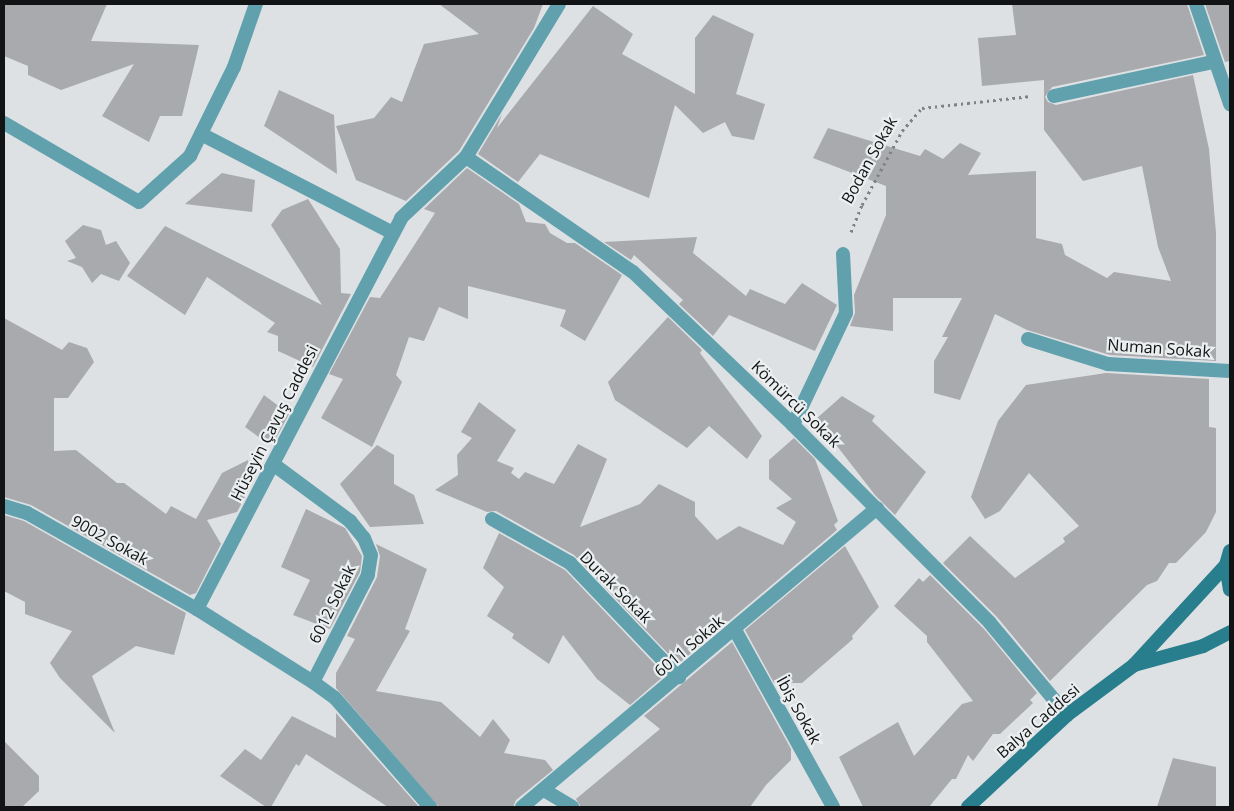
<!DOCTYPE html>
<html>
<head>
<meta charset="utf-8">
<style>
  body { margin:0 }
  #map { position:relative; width:1234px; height:811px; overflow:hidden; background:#dee1e3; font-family:"Open Sans",sans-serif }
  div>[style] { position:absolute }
  .building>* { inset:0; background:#a8aaad }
  .path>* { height:3px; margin-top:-1.5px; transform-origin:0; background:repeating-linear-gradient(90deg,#7f8182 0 2.5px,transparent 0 6.5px) }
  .minor>* { height:14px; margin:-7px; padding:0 7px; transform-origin:7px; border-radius:7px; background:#61a1ae }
  .secondary>* { height:14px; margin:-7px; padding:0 7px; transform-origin:7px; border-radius:7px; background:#287e8d }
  span { translate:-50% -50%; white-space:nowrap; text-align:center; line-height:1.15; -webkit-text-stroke:4.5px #ebeff0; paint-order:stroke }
  .street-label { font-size:16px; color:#121314 }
  .frame { position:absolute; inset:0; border:5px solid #121314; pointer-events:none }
</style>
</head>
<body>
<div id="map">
  <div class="building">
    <i style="clip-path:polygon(4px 4px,107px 4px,91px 41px,199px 45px,182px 116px,160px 116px,149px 142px,102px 116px,134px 64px,61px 90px,28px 75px,28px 66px,4px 56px)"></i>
    <i style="clip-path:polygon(439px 4px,543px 4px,534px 28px,459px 151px,406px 201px,356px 180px,336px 126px,374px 118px,391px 97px,402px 102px,424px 44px,479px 34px)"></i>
    <i style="clip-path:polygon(1012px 4px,1187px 4px,1204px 55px,1052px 87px,1045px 97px,1048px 102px,1056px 105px,1193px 75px,1209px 149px,1216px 233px,1216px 361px,1110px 355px,1027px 330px,995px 314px,960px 400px,934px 393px,934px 361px,948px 337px,942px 337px,962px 298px,893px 298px,893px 331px,850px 326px,855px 313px,854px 295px,886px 215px,886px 186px,813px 158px,828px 128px,920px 156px,925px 149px,943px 159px,960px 143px,981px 153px,968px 175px,1036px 171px,1036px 238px,1062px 244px,1065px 255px,1107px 278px,1114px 272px,1171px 281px,1158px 247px,1142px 166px,1083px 181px,1044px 130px,1044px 80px,982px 86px,978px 38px,1016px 35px)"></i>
    <i style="clip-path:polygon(1205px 4px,1230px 4px,1230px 61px,1225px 62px)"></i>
    <i style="clip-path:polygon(593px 6px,633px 34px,622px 54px,695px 94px,695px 38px,713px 15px,754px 34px,736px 94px,765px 104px,754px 140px,732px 136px,725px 122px,703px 133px,675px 105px,649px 198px,540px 154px,518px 182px,478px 154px,502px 114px,497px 128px)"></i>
    <i style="clip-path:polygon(279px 90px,334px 115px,337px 174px,264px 126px)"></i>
    <i style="clip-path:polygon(467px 168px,519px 204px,526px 222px,545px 224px,550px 233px,567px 243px,575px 243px,622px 275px,585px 341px,560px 326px,566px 310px,468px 286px,468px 319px,439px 307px,424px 341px,409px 337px,396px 375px,402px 382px,372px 447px,321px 418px,343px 379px,329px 374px,370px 297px,380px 298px,435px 213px,424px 209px)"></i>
    <i style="clip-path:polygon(222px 173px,255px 180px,252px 212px,185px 204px)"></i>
    <i style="clip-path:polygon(308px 199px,340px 249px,341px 293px,351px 294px,313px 367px,278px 351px,278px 336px,267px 332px,275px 323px,207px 277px,185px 315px,127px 276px,165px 226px,322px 305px,271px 225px,282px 210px)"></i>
    <i style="clip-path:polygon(83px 225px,101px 230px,106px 245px,116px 241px,130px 263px,119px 281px,101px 274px,92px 283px,82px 267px,67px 261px,76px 258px,65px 241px)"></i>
    <i style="clip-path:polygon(697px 237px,693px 253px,746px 296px,750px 289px,785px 304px,802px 283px,837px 305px,815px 351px,729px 315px,713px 336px,679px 304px,683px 300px,634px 255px,631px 260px,604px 242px)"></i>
    <i style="clip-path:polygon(668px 317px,702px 350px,700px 353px,762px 436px,747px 459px,709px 426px,687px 448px,615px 400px,608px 382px)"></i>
    <i style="clip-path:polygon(4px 318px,62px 350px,69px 342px,87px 348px,94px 362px,68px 398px,54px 398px,54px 451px,76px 450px,117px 483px,124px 483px,166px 514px,171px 506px,196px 519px,222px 473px,248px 460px,254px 480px,237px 512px,207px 520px,221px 544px,196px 593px,190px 595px,31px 505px,4px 497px)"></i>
    <i style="clip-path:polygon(1106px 373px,1209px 379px,1209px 427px,1216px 428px,1216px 512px,1206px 532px,1176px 563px,1169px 563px,1157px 581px,1147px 585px,1050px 681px,997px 617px,943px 563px,970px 536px,1015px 578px,1065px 542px,1063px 538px,1079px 526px,1029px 473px,1000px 511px,985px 519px,971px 497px,998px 421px,1026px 385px)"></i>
    <i style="clip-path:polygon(264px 395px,289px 414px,275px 440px,267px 443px,245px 427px)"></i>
    <i style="clip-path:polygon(842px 396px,875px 416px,872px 421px,926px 472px,895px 515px,875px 495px,816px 419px)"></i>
    <i style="clip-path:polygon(479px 402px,516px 430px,497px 461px,514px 468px,511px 473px,519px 479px,525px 472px,554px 484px,578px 444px,607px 459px,580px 527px,640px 504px,659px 484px,695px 502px,695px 516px,717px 540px,739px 526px,783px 545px,796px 522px,776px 508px,792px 499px,769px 479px,769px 460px,794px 438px,815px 459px,838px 521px,834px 525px,837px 530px,678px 664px,574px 555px,496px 511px,487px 512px,435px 490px,458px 475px,457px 455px,472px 438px,461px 432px)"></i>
    <i style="clip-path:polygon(377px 445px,394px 455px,394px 484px,414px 495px,424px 524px,370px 527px,340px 484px)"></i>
    <i style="clip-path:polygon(306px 509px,345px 528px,362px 556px,360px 572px,330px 629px,293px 615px,310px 580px,281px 567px)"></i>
    <i style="clip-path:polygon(4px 515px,24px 521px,186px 613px,174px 655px,136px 646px,92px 676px,115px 733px,60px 678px,50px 663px,72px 631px,25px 614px,25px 602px,4px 591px)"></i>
    <i style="clip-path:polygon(499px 533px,565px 570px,665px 675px,630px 705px,597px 679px,563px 635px,549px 664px,512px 638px,514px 634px,487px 616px,504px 587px,483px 568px)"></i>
    <i style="clip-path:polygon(376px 544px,427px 569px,405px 629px,410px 631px,376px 691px,441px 702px,480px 737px,493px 719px,510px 740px,504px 753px,545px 760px,553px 770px,516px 800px,513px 807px,439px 807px,336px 688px,336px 673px,355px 639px,347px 636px,377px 577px,380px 556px)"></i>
    <i style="clip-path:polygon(845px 546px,879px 607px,852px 636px,853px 639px,802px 683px,774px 683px,745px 630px)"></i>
    <i style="clip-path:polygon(930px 575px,984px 629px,1037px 693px,1030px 700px,1033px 703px,1000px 734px,993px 734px,973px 761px,968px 755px,956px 779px,952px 779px,929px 807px,863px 807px,839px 757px,898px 722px,914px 756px,962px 704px,973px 701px,927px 642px,927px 636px,894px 606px,919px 578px,923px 582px)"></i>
    <i style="clip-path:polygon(732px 642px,791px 749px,791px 760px,766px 785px,750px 807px,581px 807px,576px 799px,660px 729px,644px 716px)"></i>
    <i style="clip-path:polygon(336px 713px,419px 807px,388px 807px,306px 754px,299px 766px,296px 764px,271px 807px,266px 807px,220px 776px,245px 749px,261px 760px,292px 716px,336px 738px)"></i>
    <i style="clip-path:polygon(4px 741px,39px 776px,39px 791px,22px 807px,4px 807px)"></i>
    <i style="clip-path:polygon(1173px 758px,1216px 767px,1216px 807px,1157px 807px)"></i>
  </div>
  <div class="path">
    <i style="left:851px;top:232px;width:29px;rotate:-68deg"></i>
    <i style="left:862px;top:205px;width:84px;rotate:-61.6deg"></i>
    <i style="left:902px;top:131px;width:30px;rotate:-49deg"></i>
    <i style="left:922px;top:108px;width:110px;rotate:-6.3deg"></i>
  </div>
  <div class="minor">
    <i style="left:1196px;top:4px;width:106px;rotate:71.2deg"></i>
    <i style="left:1054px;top:96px;width:163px;rotate:-12.1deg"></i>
    <i style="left:4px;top:123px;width:156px;rotate:30.3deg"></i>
    <i style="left:139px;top:202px;width:69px;rotate:-42deg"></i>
    <i style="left:190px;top:156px;width:99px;rotate:-63.7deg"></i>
    <i style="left:234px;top:67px;width:67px;rotate:-70.8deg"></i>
    <i style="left:201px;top:134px;width:216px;rotate:27.3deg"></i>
    <i style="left:466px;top:157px;width:203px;rotate:34.6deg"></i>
    <i style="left:633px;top:272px;width:221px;rotate:43.7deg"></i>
    <i style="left:793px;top:425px;width:279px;rotate:45.1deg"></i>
    <i style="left:990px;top:623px;width:120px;rotate:50.1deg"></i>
    <i style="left:1028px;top:339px;width:84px;rotate:17.4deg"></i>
    <i style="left:1108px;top:364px;width:122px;rotate:3.3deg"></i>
    <i style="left:793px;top:425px;width:124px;rotate:-64.7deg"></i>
    <i style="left:846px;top:313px;width:59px;rotate:-92.9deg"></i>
    <i style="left:273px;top:464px;width:96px;rotate:36.5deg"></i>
    <i style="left:350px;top:521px;width:22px;rotate:51deg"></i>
    <i style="left:364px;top:538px;width:18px;rotate:68deg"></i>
    <i style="left:371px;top:555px;width:20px;rotate:99deg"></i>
    <i style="left:368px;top:575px;width:120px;rotate:117.2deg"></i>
    <i style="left:4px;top:506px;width:24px;rotate:17deg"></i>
    <i style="left:27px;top:513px;width:195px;rotate:29.5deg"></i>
    <i style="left:197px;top:609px;width:137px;rotate:32.2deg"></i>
    <i style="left:313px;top:682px;width:27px;rotate:36deg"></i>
    <i style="left:335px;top:698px;width:145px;rotate:48.9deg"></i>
    <i style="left:492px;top:519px;width:90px;rotate:29.4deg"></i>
    <i style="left:570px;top:563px;width:158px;rotate:46.3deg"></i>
    <i style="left:197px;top:609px;width:441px;rotate:-62.4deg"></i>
    <i style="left:401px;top:218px;width:89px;rotate:-43.2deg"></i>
    <i style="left:466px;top:157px;width:179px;rotate:-58.7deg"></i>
    <i style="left:735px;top:630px;width:202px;rotate:61deg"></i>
    <i style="left:544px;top:790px;width:33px;rotate:31deg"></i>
    <i style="left:522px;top:807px;width:464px;rotate:-40.1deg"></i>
  </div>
  <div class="secondary">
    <i style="left:1230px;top:551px;width:15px;rotate:106deg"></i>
    <i style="left:1226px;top:565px;width:25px;rotate:81deg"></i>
    <i style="left:1134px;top:665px;width:72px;rotate:-15.4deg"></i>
    <i style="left:1203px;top:646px;width:30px;rotate:-27deg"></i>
    <i style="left:968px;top:807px;width:135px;rotate:-42.9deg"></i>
    <i style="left:1067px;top:715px;width:84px;rotate:-36.7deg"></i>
    <i style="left:1134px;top:665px;width:136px;rotate:-47.4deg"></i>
  </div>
  <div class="street-label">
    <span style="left:869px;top:160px;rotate:-61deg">Bodan Sokak</span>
    <span style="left:1159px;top:348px;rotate:4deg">Numan Sokak</span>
    <span style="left:796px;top:404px;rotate:44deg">Kömürcü Sokak</span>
    <span style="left:274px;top:423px;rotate:-63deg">Hüseyin Çavuş Caddesi</span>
    <span style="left:110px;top:540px;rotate:29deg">9002 Sokak</span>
    <span style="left:616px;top:587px;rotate:45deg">Durak Sokak</span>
    <span style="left:332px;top:604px;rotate:-64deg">6012 Sokak</span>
    <span style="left:689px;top:646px;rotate:-40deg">6011 Sokak</span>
    <span style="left:799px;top:710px;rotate:61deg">İbiş Sokak</span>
    <span style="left:1038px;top:721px;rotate:-41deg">Balya Caddesi</span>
  </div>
  <div class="frame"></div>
</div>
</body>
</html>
